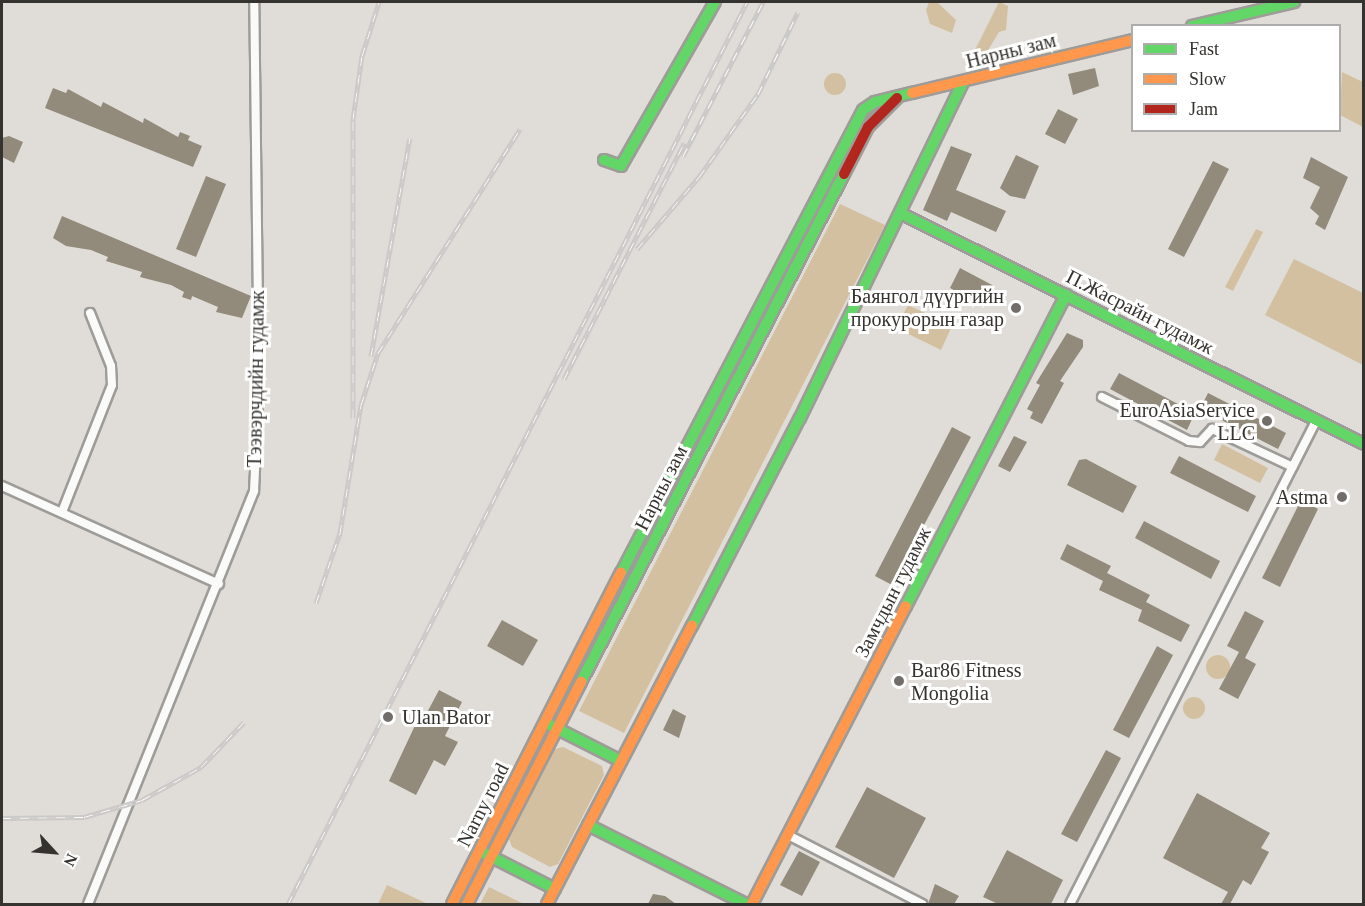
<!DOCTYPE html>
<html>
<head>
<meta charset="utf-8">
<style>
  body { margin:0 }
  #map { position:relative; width:1365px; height:906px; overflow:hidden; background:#e0ddd8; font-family:Georgia,serif }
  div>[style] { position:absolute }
  .green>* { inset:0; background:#d3c0a1 }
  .round { border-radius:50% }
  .building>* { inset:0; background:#928a7b }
  .roads { filter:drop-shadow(2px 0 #9e9c98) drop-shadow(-2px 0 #9e9c98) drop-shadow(0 2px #9e9c98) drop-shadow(0 -2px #9e9c98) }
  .street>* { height:8px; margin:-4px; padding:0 4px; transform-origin:4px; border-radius:4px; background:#fafaf9 }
  .fast>* { height:10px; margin:-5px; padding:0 5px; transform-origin:5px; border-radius:5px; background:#63d668 }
  .slow>* { height:10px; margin:-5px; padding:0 5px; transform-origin:5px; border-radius:5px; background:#ff974d }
  .jam>* { height:10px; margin:-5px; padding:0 5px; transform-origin:5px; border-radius:5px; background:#b3261e }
  .rail>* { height:5px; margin-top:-2.5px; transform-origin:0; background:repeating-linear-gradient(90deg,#fff 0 9px,#cccac9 0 18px); box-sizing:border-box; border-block:2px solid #cccac9 }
  .dots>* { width:16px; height:16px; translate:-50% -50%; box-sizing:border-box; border:3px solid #fff; border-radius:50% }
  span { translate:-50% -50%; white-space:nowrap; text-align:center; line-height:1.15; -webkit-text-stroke:6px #fff; paint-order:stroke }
  .street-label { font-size:20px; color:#35332f }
  .poi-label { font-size:20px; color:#35332f }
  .right { translate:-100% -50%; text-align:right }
  .left { translate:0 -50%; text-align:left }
  .frame { position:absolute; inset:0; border:3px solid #35332f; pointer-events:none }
  .legend { position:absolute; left:1131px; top:24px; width:210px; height:108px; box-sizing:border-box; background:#fff; border:2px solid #aeadac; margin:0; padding:8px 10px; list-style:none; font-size:18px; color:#35332f }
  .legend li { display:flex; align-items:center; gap:12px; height:30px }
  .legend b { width:30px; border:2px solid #aeadac }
  .north { position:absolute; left:24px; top:822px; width:60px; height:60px; -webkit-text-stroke:4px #fff; paint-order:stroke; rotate:116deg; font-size:16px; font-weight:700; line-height:24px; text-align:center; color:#35332f }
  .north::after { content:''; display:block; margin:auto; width:21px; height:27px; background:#35332f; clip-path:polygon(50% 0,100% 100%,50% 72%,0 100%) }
</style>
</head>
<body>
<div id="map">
  <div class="green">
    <i style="clip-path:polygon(929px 2px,937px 2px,956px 20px,952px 33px,930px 24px,926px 10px)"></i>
    <i style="clip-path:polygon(999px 2px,1008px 6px,1006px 30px,999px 32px,984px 57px,977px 58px,972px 56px)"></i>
    <i style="clip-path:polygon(1342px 72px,1363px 82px,1363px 127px,1340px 115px)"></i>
    <i class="round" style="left:824px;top:73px;width:22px;height:22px"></i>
    <i style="clip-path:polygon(840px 204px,885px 225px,624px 733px,579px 711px)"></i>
    <i style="clip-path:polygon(1256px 229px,1263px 232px,1233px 291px,1225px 287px)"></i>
    <i style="clip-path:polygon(1294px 259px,1363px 293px,1363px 365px,1265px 315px)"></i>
    <i style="clip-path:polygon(908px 305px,952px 326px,941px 350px,896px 328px)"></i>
    <i style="clip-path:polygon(1222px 444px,1268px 468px,1260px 483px,1214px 460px)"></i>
    <i class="round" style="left:1206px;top:655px;width:24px;height:24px"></i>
    <i class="round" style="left:1183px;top:697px;width:22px;height:22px"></i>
    <i style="clip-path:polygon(563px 747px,602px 766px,604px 775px,558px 864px,550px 867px,512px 847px,509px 839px,555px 749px)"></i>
    <i style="clip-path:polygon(387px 885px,428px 904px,378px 904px)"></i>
    <i style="clip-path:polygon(489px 887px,524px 904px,480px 904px)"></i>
  </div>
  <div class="building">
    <i style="clip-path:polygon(1095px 68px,1099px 86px,1073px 95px,1068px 74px)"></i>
    <i style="clip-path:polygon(53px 88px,66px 93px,68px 89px,101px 107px,103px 102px,143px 123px,144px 118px,178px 137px,180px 132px,190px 136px,188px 140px,202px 146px,193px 167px,45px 108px)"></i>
    <i style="clip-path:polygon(1058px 109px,1078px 119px,1065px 144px,1045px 134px)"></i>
    <i style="clip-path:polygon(9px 136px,23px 142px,14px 163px,2px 157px,2px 138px)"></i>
    <i style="clip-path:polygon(951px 146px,972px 154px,956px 190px,1006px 211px,996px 232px,951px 212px,947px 221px,923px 210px)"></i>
    <i style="clip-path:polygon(1016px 155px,1039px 166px,1025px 199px,1010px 196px,1000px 188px)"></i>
    <i style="clip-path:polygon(1311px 157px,1348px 177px,1325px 230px,1315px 224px,1319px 216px,1310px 208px,1320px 187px,1303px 178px)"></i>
    <i style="clip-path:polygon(1213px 161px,1229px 169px,1184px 257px,1168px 249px)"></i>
    <i style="clip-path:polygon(206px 176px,226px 184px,196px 257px,176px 249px)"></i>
    <i style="clip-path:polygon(62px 216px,251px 296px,242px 318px,216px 312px,218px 307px,192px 296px,191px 300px,182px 297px,184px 292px,171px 285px,140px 277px,142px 272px,106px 261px,108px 257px,91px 250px,66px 246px,53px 238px)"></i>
    <i style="clip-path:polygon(960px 268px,994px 286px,984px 306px,950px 288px)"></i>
    <i style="clip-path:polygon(1067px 333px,1083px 340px,1083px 347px,1060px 381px,1064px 383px,1042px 424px,1030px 418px,1033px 412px,1027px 409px,1040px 385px,1036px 383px)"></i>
    <i style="clip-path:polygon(1119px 373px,1195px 413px,1187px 430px,1110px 389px)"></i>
    <i style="clip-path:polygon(1208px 393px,1286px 433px,1278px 449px,1200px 409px)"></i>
    <i style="clip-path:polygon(952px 427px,971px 437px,892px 585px,875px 576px)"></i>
    <i style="clip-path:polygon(1014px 436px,1027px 442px,1010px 472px,998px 466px)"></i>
    <i style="clip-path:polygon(1179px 456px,1256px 496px,1248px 512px,1170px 473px)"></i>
    <i style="clip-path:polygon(1086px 459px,1137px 486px,1123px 513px,1067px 485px,1079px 460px)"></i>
    <i style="clip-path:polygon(1301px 500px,1318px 509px,1280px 587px,1262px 578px)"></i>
    <i style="clip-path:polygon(1144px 521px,1220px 561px,1211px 579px,1135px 538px)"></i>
    <i style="clip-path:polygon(1067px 544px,1111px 566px,1107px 573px,1150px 595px,1146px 602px,1190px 625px,1181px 642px,1138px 621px,1142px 610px,1099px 590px,1103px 581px,1060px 559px)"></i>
    <i style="clip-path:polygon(1245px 611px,1264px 621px,1245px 658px,1256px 664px,1238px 699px,1219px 689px,1239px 652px,1227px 646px)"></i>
    <i style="clip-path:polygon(502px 620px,538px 640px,523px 666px,487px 646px)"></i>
    <i style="clip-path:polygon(1157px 646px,1173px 655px,1129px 738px,1113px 730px)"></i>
    <i style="clip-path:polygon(439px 690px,462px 702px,445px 736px,458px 742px,445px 766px,434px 760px,416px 795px,389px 781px,418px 719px,422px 722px)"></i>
    <i style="clip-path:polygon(673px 709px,686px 716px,679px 738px,663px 730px)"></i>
    <i style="clip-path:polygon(1106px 750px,1121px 758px,1077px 842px,1061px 834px)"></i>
    <i style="clip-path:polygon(867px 787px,926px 818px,894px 878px,835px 847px)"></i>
    <i style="clip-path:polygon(1197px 793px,1270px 833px,1261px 848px,1269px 852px,1251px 885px,1243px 880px,1230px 904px,1221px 904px,1228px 892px,1163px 858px)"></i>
    <i style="clip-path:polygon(1007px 850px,1063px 880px,1051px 904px,998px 904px,983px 897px)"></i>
    <i style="clip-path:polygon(799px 851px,820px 862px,802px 896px,780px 885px)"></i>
    <i style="clip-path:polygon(935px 884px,959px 896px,954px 904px,928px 904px)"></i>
    <i style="clip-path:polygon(653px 894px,665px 896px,676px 904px,648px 904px)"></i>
  </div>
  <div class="roads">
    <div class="street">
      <i style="left:1102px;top:397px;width:97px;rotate:26.8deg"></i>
      <i style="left:1189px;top:441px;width:11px;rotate:5deg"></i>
      <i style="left:1200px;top:442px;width:18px;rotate:-47deg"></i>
      <i style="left:1212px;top:429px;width:89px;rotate:25.1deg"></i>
      <i style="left:2px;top:486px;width:238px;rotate:24.3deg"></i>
      <i style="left:62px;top:512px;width:136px;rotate:-68.5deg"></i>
      <i style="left:112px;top:385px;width:19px;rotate:-93deg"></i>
      <i style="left:111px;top:366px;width:57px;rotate:-111.6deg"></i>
      <i style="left:788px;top:835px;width:151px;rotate:27.2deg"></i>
      <i style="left:88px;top:904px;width:445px;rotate:-68.1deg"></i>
      <i style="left:254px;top:491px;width:101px;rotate:-87.2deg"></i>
      <i style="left:259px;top:390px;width:388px;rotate:-90.7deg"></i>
      <i style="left:1070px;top:904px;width:542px;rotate:-63.01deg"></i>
    </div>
    <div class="fast">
      <i style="left:1192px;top:26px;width:105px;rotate:-13.2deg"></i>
      <i style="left:604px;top:160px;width:18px;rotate:19deg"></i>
      <i style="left:621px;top:166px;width:189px;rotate:-60.2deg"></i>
      <i style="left:900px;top:213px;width:518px;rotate:26.47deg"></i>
      <i style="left:621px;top:573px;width:522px;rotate:-62.4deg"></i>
      <i style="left:863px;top:110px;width:14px;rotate:-34deg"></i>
      <i style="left:875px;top:102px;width:38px;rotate:-14deg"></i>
      <i style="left:906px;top:606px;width:350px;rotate:-62.8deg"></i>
      <i style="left:692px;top:626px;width:234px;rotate:-62.6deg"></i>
      <i style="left:800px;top:418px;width:373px;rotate:-64.1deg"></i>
      <i style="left:581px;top:682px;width:572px;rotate:-62.63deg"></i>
      <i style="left:546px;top:723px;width:84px;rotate:26.9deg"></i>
      <i style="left:588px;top:825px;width:177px;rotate:26.6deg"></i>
      <i style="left:480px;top:851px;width:84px;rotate:26.9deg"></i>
    </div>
    <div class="slow">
      <i style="left:912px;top:93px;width:226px;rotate:-13.5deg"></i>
      <i style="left:452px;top:904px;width:372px;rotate:-63deg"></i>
      <i style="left:467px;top:904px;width:250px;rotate:-62.8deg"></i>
      <i style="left:547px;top:904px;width:314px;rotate:-62.5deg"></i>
      <i style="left:752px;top:904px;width:335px;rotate:-62.7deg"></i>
    </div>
    <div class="jam">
      <i style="left:844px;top:174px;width:53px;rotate:-62.9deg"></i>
      <i style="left:868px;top:127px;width:41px;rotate:-45deg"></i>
    </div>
  </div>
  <div class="rail">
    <i style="left:683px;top:156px;width:174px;rotate:-62.5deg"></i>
    <i style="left:637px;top:249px;width:95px;rotate:-49.3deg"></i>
    <i style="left:699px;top:177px;width:102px;rotate:-54.6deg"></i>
    <i style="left:758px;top:94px;width:91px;rotate:-64deg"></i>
    <i style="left:371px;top:356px;width:221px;rotate:-79.9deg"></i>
    <i style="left:564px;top:379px;width:265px;rotate:-63deg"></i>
    <i style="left:353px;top:418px;width:299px;rotate:-90deg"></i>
    <i style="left:353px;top:119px;width:64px;rotate:-81.9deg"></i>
    <i style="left:362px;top:56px;width:57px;rotate:-72.5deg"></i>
    <i style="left:316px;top:603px;width:74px;rotate:-71.1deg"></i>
    <i style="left:340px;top:533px;width:130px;rotate:-80.7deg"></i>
    <i style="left:361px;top:405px;width:55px;rotate:-71.9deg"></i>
    <i style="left:378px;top:353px;width:265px;rotate:-57.6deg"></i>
    <i style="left:2px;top:818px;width:82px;rotate:-0.7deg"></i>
    <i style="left:84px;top:817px;width:60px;rotate:-16.3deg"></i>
    <i style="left:142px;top:800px;width:68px;rotate:-29.2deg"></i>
    <i style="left:201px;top:767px;width:62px;rotate:-46.3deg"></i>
    <i style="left:288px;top:904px;width:1012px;rotate:-63.03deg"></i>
  </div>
  <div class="dots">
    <i style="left:1016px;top:308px;background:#716e6a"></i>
    <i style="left:1267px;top:421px;background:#716e6a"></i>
    <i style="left:1342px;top:497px;background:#716e6a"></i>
    <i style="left:899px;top:681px;background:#716e6a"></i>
    <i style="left:388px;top:717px;background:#716e6a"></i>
  </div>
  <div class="street-label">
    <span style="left:1011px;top:51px;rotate:-14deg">Нарны зам</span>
    <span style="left:1140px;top:312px;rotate:27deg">П.Жасрайн гудамж</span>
    <span style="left:256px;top:379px;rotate:-89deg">Тээвэрчдийн гудамж</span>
    <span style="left:661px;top:488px;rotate:-63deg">Нарны зам</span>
    <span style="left:893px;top:592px;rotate:-63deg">Замчдын гудамж</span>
    <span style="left:483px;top:805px;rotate:-63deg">Narny road</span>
  </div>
  <div class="poi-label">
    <span class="right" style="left:1004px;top:308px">Баянгол дүүргийн<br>прокурорын газар</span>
    <span class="right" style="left:1255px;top:422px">EuroAsiaService<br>LLC</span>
    <span class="right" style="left:1328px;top:497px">Astma</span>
    <span class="left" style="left:911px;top:682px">Bar86 Fitness<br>Mongolia</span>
    <span class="left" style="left:402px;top:717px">Ulan Bator</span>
  </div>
  <div class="frame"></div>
  <ul class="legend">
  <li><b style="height:8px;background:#63d668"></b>Fast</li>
  <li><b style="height:8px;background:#ff974d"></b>Slow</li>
  <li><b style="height:8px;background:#b3261e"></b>Jam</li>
  </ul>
  <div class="north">N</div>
</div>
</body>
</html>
